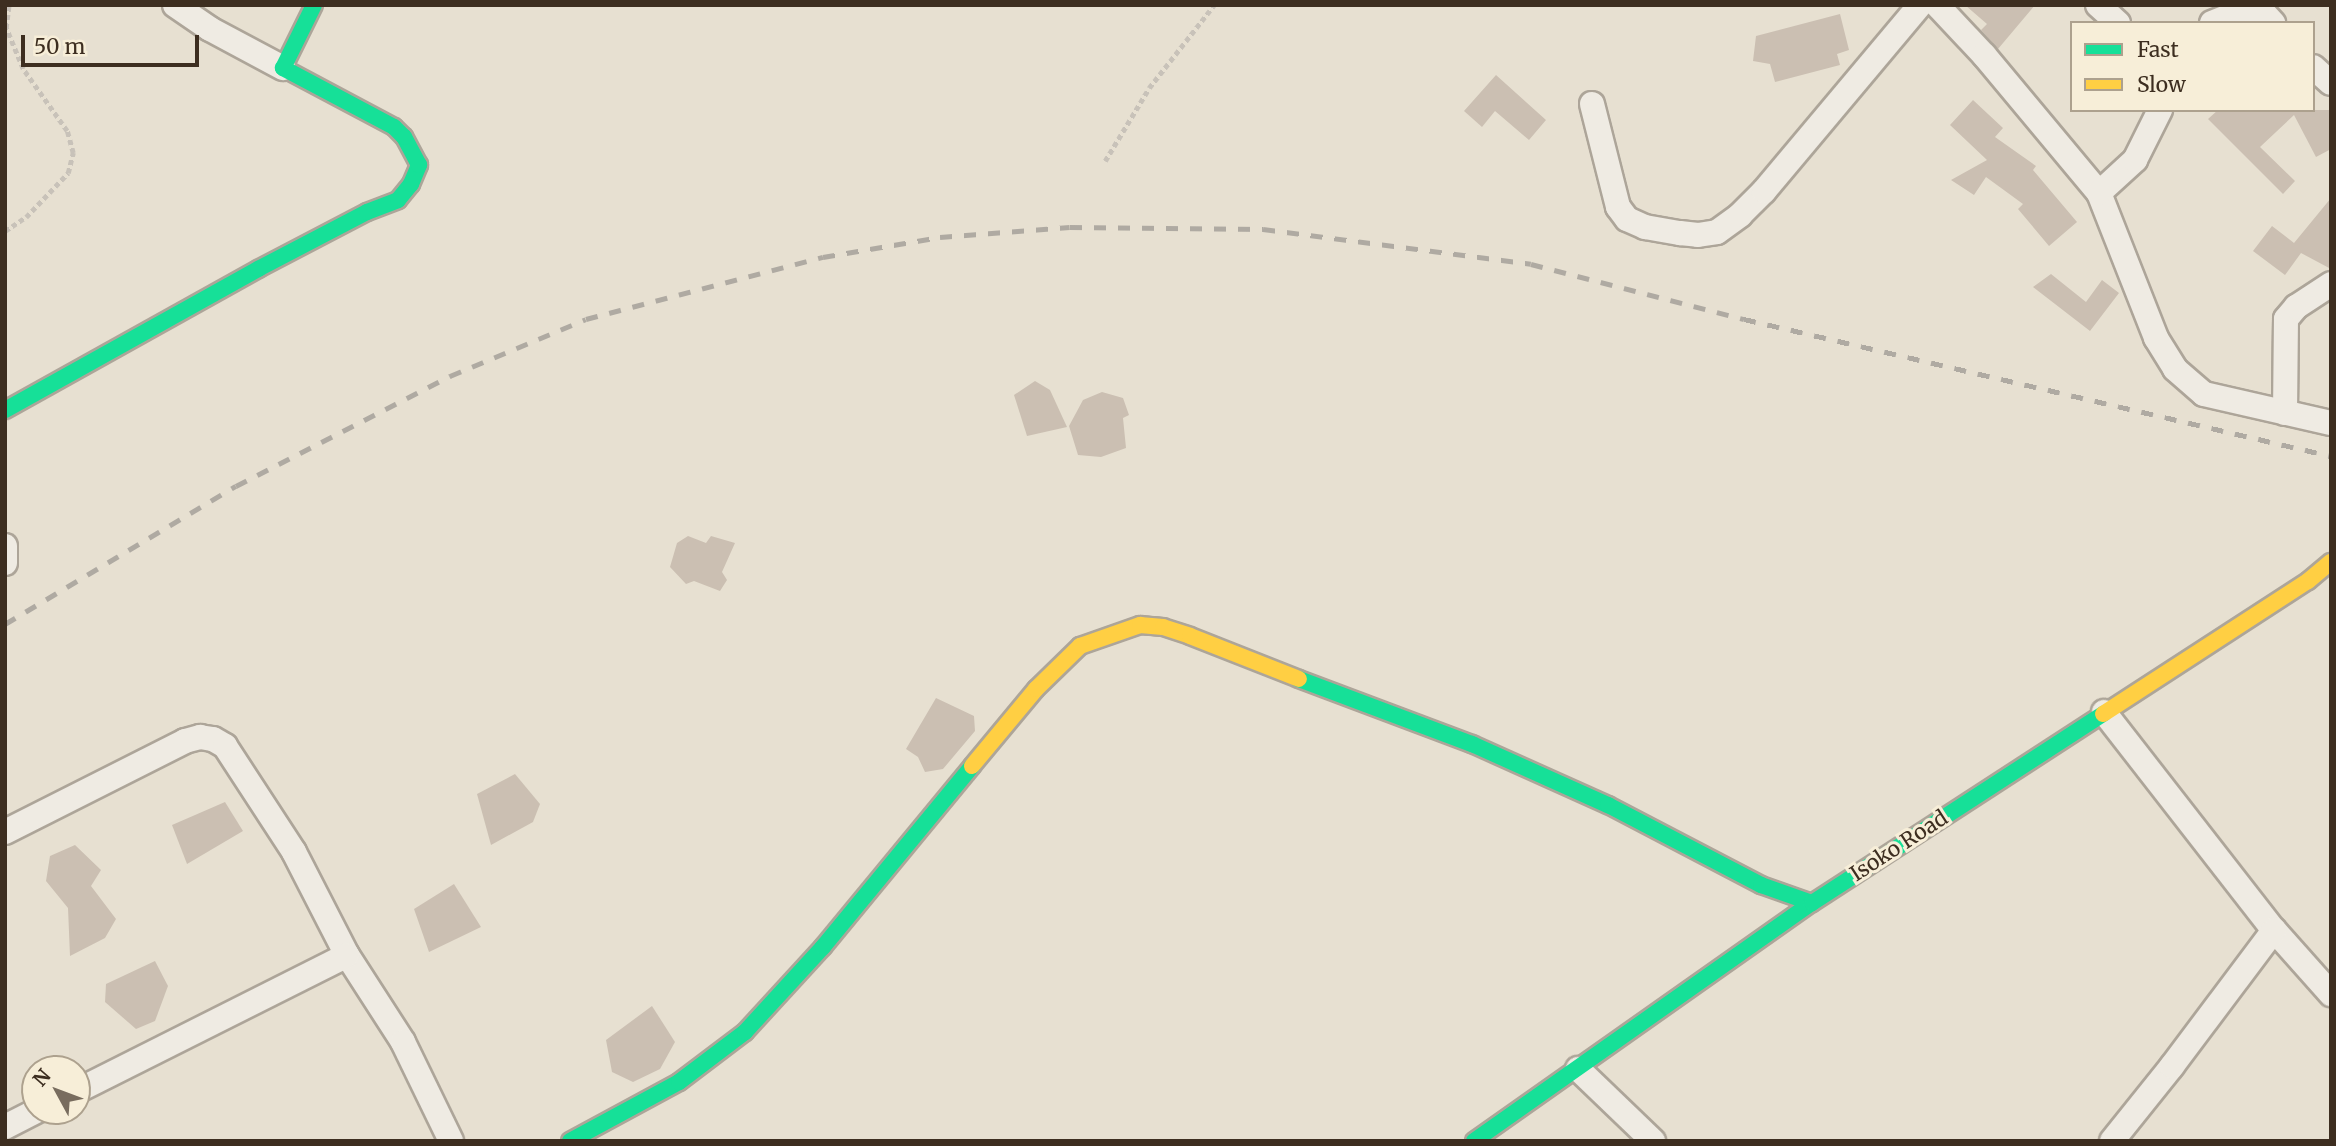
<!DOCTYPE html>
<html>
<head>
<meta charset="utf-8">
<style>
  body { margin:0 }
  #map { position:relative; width:2336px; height:1146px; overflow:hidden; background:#e7e0d1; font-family:Merriweather,serif }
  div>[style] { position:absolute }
  .building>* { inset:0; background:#cbbfb2 }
  .path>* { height:4.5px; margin-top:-2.25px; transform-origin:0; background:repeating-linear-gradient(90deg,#c8c2b9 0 5px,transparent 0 8.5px) }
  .roads { filter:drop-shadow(2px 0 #ada599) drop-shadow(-2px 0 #ada599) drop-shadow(0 2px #ada599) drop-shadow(0 -2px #ada599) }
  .street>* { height:24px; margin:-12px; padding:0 12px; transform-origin:12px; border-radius:12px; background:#efebe3 }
  .fast>* { height:16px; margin:-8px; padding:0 8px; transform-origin:8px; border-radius:8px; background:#16e098 }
  .slow>* { height:16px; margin:-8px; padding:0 8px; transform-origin:8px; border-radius:8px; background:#ffcf43 }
  .rail>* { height:5px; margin-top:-2.5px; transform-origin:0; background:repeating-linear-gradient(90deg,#afaaa2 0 12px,transparent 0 24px) }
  span { translate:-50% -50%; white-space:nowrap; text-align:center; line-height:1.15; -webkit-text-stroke:6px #f7eed8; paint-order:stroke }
  .street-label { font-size:21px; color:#3d2e20 }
  .frame { position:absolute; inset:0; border:7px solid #3d2e20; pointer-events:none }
  .legend { position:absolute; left:2070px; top:21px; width:245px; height:91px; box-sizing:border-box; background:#f7eed8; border:2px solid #ada18e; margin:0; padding:9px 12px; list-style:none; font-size:21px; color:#3d2e20 }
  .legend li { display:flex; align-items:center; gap:14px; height:35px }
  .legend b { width:35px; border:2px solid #ada18e }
  .north { position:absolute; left:21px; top:1055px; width:70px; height:70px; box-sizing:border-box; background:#f7eed8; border:2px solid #ada18e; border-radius:50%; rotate:311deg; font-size:19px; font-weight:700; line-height:28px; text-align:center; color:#3d2e20 }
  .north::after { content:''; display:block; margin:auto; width:24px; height:32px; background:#786c5e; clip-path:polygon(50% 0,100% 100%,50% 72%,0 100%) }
  .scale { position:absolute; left:21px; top:35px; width:178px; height:32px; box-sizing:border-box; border:4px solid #3d2e20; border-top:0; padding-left:9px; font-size:21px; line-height:24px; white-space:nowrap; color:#3d2e20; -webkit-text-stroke:5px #f7eed8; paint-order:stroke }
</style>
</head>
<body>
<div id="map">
  <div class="building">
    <i style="clip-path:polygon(1965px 5px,2035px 5px,1998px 49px,1981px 30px,1987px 24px)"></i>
    <i style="clip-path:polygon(1840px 14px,1849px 50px,1837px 54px,1840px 65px,1775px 82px,1770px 64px,1753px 61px,1756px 36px)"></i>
    <i style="clip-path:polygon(1496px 75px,1546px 120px,1529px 140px,1495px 111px,1482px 127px,1464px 111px)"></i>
    <i style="clip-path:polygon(1973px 100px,2003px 128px,1995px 137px,2036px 166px,2033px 170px,2077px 222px,2049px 246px,2018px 209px,2023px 204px,1986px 177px,1974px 195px,1951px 180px,1987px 160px,1950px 125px)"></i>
    <i style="clip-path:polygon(2218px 110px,2331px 110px,2331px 149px,2316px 157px,2294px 115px,2260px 147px,2295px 181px,2283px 194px,2208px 119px)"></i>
    <i style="clip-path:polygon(2331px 198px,2331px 269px,2301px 253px,2285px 275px,2253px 251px,2272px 226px,2294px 243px)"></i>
    <i style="clip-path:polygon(2051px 274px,2086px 302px,2102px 280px,2119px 293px,2090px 331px,2033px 287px)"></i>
    <i style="clip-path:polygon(1035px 381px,1050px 390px,1067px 427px,1027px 436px,1014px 395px)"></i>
    <i style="clip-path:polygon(1102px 392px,1123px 398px,1129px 415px,1123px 418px,1126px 448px,1101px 457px,1078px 455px,1069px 426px,1083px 400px)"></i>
    <i style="clip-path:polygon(688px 536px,706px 543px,711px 536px,735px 543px,722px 572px,727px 580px,720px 591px,694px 581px,686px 584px,670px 567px,677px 543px)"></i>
    <i style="clip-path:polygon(936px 698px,974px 716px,975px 731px,943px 769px,925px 772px,918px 757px,906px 749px)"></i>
    <i style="clip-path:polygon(515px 774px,540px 804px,533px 822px,491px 845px,477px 794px)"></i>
    <i style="clip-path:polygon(225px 802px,243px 831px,187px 864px,172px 825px)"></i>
    <i style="clip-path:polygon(75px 845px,101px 870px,91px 886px,116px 919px,105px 938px,70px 956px,68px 908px,46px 881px,50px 856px)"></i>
    <i style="clip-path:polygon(454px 884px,481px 927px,429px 952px,414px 909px)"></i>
    <i style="clip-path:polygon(155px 961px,168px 986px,155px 1021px,136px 1029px,105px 1002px,106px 984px)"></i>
    <i style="clip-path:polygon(652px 1006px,675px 1042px,660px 1069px,633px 1082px,612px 1072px,606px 1040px)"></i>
  </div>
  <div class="path">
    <i style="left:1105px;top:161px;width:85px;rotate:-58.9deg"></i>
    <i style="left:1149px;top:88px;width:105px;rotate:-51.9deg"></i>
    <i style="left:5px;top:231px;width:25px;rotate:-34deg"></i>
    <i style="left:26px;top:217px;width:61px;rotate:-46.3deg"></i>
    <i style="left:68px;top:173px;width:21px;rotate:-76deg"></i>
    <i style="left:73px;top:153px;width:23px;rotate:-105deg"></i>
    <i style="left:67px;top:131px;width:76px;rotate:-125.4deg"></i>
    <i style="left:23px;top:69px;width:44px;rotate:-112.5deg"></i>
    <i style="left:6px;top:28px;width:23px;rotate:-83deg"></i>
  </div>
  <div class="roads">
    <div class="street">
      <i style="left:175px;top:5px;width:42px;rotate:34.4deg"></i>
      <i style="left:210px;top:29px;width:83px;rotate:28.1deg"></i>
      <i style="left:1937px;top:5px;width:69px;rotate:46.8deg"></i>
      <i style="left:1984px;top:55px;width:180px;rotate:50.2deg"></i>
      <i style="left:2099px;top:193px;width:156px;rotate:68.5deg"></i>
      <i style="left:2156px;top:338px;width:36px;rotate:58deg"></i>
      <i style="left:2175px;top:369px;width:38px;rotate:41deg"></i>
      <i style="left:2204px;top:394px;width:130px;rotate:12.9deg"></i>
      <i style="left:2098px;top:5px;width:27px;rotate:42deg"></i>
      <i style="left:2212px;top:23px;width:35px;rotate:-22deg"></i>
      <i style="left:2245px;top:10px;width:16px"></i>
      <i style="left:2261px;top:10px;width:18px;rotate:47deg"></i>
      <i style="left:2313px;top:67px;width:24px;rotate:42deg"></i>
      <i style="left:1592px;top:104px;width:106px;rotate:75.8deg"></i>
      <i style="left:1618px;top:207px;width:15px;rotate:53deg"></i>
      <i style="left:1627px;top:219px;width:20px;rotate:24deg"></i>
      <i style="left:1645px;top:227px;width:36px;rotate:10deg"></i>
      <i style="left:1680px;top:233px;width:18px;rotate:6deg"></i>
      <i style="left:1698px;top:235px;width:19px;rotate:-9deg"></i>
      <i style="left:1717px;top:232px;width:29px;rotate:-36deg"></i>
      <i style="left:1740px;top:215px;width:34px;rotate:-45deg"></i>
      <i style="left:1764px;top:191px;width:243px;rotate:-50deg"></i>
      <i style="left:2099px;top:193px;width:49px;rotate:-42.5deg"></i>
      <i style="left:2135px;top:160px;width:56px;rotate:-63.4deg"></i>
      <i style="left:2285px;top:413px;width:94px;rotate:-89.4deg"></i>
      <i style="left:2286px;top:319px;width:16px;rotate:-50deg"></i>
      <i style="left:2296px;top:307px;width:42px;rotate:-33.3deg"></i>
      <i style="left:5px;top:546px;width:17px;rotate:90deg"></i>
      <i style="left:2104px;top:712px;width:276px;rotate:52.1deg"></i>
      <i style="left:2274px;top:930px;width:86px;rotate:48.3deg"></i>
      <i style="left:5px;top:832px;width:202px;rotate:-26.8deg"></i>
      <i style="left:185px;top:741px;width:16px;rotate:-15deg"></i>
      <i style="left:200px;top:737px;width:13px;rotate:9deg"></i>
      <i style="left:213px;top:739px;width:14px;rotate:30deg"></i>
      <i style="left:225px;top:746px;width:126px;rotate:56.9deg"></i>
      <i style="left:294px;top:852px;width:116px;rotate:62.8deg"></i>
      <i style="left:347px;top:955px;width:103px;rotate:57.2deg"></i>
      <i style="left:403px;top:1042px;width:110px;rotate:64.1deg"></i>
      <i style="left:1578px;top:1069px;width:104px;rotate:43.8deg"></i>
      <i style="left:77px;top:1091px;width:302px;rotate:-26.7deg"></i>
      <i style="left:5px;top:1127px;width:35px;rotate:-27deg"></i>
      <i style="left:2112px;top:1141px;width:96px;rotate:-51.3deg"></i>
      <i style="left:2172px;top:1066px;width:170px;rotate:-53.1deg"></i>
    </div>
    <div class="fast">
      <i style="left:5px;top:410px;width:290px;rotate:-29.1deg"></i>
      <i style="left:258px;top:269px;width:123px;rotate:-27.6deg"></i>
      <i style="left:367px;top:212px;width:33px;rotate:-21deg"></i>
      <i style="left:398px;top:200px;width:21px;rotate:-51deg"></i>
      <i style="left:411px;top:184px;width:21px;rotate:-67deg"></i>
      <i style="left:419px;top:165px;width:32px;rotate:-118deg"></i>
      <i style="left:404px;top:137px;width:14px;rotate:-135deg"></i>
      <i style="left:394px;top:127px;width:126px;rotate:-152deg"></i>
      <i style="left:283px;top:68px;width:70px;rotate:-63.8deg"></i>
      <i style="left:1299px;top:679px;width:185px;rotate:20.6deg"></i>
      <i style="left:1472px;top:744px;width:149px;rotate:24.2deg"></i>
      <i style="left:1608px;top:805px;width:173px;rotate:27.6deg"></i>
      <i style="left:1761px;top:885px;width:54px;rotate:19.4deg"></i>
      <i style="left:570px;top:1141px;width:124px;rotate:-28.4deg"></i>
      <i style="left:679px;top:1082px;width:83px;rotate:-37.1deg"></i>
      <i style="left:745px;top:1032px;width:115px;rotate:-47.5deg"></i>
      <i style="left:823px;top:947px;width:234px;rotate:-50.5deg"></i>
      <i style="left:1474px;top:1141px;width:413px;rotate:-35.2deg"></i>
      <i style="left:1812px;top:903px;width:347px;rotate:-33deg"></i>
    </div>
    <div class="slow">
      <i style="left:2103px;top:714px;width:244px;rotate:-33deg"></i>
      <i style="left:2308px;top:581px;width:30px;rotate:-40deg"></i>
      <i style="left:972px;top:766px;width:100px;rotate:-50.3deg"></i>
      <i style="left:1036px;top:689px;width:62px;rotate:-44.3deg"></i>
      <i style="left:1080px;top:646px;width:64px;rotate:-19.3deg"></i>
      <i style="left:1140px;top:625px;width:23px;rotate:5deg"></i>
      <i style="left:1163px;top:627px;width:28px;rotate:18deg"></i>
      <i style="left:1190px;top:636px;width:117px;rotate:21.5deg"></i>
    </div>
  </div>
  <div class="rail">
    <i style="left:5px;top:624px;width:269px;rotate:-30.9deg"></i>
    <i style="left:236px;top:486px;width:241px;rotate:-27.2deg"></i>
    <i style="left:450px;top:376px;width:147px;rotate:-22.7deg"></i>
    <i style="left:586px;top:319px;width:245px;rotate:-14.7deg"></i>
    <i style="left:823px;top:257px;width:119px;rotate:-9.7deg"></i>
    <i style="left:940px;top:237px;width:130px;rotate:-4.4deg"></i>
    <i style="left:1070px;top:227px;width:193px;rotate:0.6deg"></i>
    <i style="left:1263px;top:229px;width:270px;rotate:7.4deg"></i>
    <i style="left:1531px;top:264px;width:220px;rotate:14.5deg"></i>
    <i style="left:1744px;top:319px;width:603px;rotate:13.14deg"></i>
  </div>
  <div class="street-label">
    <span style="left:1899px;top:846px;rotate:-33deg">Isoko Road</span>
  </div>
  <div class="frame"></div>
  <ul class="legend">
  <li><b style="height:9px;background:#16e098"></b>Fast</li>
  <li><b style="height:9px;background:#ffcf43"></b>Slow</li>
  </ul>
  <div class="north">N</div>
  <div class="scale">50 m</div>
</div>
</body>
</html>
